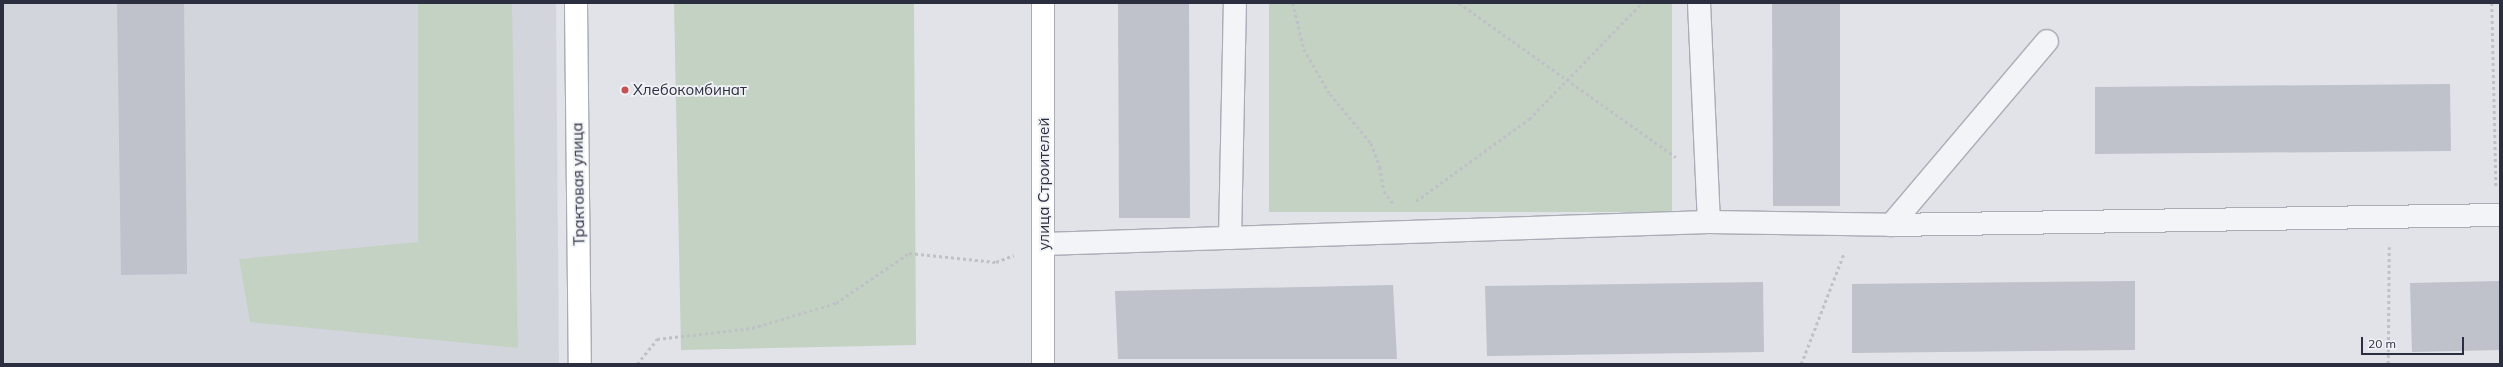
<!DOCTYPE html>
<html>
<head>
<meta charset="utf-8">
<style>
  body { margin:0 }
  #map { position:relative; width:2503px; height:367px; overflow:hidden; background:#e1e3e9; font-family:Mulish,sans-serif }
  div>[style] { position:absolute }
  .built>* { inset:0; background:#d3d5dd }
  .green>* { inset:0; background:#c4d2c3 }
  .building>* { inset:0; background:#bfc1cb }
  .path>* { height:2.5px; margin-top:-1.25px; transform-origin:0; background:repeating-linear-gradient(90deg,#bfc1c7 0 3px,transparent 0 6px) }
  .roads { filter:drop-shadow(1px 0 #aaadb6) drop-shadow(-1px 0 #aaadb6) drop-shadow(0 1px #aaadb6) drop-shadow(0 -1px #aaadb6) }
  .minor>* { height:22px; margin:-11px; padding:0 11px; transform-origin:11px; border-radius:11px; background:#f3f4f7 }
  .major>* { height:22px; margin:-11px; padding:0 11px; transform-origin:11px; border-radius:11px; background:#fff }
  .dots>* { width:11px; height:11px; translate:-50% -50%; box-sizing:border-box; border:2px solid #f0f2f6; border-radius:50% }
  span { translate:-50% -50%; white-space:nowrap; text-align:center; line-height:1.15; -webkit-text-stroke:3.5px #f0f2f6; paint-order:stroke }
  .poi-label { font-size:15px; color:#2b2e3f }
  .left { translate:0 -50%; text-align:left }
  .street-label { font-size:15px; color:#2b2e3f }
  .frame { position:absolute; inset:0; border:4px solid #2b2e3f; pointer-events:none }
  .scale { position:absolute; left:2361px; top:337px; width:103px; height:18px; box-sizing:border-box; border:2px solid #2b2e3f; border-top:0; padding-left:5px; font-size:12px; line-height:14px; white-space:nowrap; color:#2b2e3f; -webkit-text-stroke:3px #f0f2f6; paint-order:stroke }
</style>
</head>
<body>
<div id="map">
  <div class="built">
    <i style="clip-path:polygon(3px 3px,556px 3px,559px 364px,3px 364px)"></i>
  </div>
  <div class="green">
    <i style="clip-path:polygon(418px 3px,512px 3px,518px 348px,250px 322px,239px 259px,418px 242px)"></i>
    <i style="clip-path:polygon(674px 3px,914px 3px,916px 345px,681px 350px)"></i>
    <i style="clip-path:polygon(1269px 3px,1672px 3px,1672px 212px,1269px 212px)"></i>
  </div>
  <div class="building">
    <i style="clip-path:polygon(117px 3px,184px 3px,187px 274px,121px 275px)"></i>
    <i style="clip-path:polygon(1118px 3px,1189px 3px,1190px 218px,1119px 218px)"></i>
    <i style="clip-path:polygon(1772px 3px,1840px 3px,1840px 206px,1773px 206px)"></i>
    <i style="clip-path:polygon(2450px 84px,2451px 151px,2095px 154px,2095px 87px)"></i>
    <i style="clip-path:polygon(2135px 281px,2135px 350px,1852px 353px,1852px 284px)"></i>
    <i style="clip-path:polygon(2500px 281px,2500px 350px,2412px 352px,2410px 283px)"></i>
    <i style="clip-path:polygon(1763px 282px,1764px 352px,1487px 356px,1485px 286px)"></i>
    <i style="clip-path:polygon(1393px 285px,1397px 359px,1118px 359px,1115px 291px)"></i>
  </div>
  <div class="path">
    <i style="left:1293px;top:3px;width:47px;rotate:76.6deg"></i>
    <i style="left:1304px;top:49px;width:52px;rotate:60deg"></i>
    <i style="left:1330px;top:94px;width:64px;rotate:50.1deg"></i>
    <i style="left:1371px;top:143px;width:26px;rotate:69deg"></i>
    <i style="left:1380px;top:167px;width:24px;rotate:81deg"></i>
    <i style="left:1384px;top:191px;width:15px;rotate:53deg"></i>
    <i style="left:1459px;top:3px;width:266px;rotate:35.4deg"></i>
    <i style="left:2492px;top:3px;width:183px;rotate:88.7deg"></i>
    <i style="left:1416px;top:201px;width:140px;rotate:-36deg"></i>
    <i style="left:1529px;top:119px;width:162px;rotate:-45.8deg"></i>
    <i style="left:637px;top:364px;width:32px;rotate:-51deg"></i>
    <i style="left:657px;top:339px;width:96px;rotate:-6.6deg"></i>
    <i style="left:752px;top:328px;width:88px;rotate:-16.6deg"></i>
    <i style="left:836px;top:303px;width:88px;rotate:-34.4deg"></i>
    <i style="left:909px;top:253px;width:87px;rotate:5.9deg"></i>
    <i style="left:996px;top:262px;width:19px;rotate:-21deg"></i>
    <i style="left:1801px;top:364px;width:119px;rotate:-68.8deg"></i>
    <i style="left:2388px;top:364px;width:117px;rotate:-89.5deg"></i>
  </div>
  <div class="roads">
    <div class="minor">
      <i style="left:1699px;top:3px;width:219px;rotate:87.4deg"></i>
      <i style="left:1891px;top:225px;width:241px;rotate:-49.7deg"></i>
      <i style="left:1230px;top:238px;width:235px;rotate:-88.8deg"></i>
      <i style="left:1044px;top:244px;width:665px;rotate:-1.89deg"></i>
      <i style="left:1709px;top:222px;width:182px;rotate:0.9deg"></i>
      <i style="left:1891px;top:225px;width:609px;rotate:-0.94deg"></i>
    </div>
    <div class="major">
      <i style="left:576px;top:3px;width:361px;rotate:89.4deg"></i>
      <i style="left:1043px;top:3px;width:361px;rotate:90deg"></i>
    </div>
  </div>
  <div class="dots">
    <i style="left:625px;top:90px;background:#c4534f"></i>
  </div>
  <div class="poi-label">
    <span class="left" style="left:633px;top:90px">Хлебокомбинат</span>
  </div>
  <div class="street-label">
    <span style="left:578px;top:184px;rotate:-91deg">Трактовая улица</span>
    <span style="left:1044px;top:184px;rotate:-90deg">улица Строителей</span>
  </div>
  <div class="frame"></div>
  <div class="scale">20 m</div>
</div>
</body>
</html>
